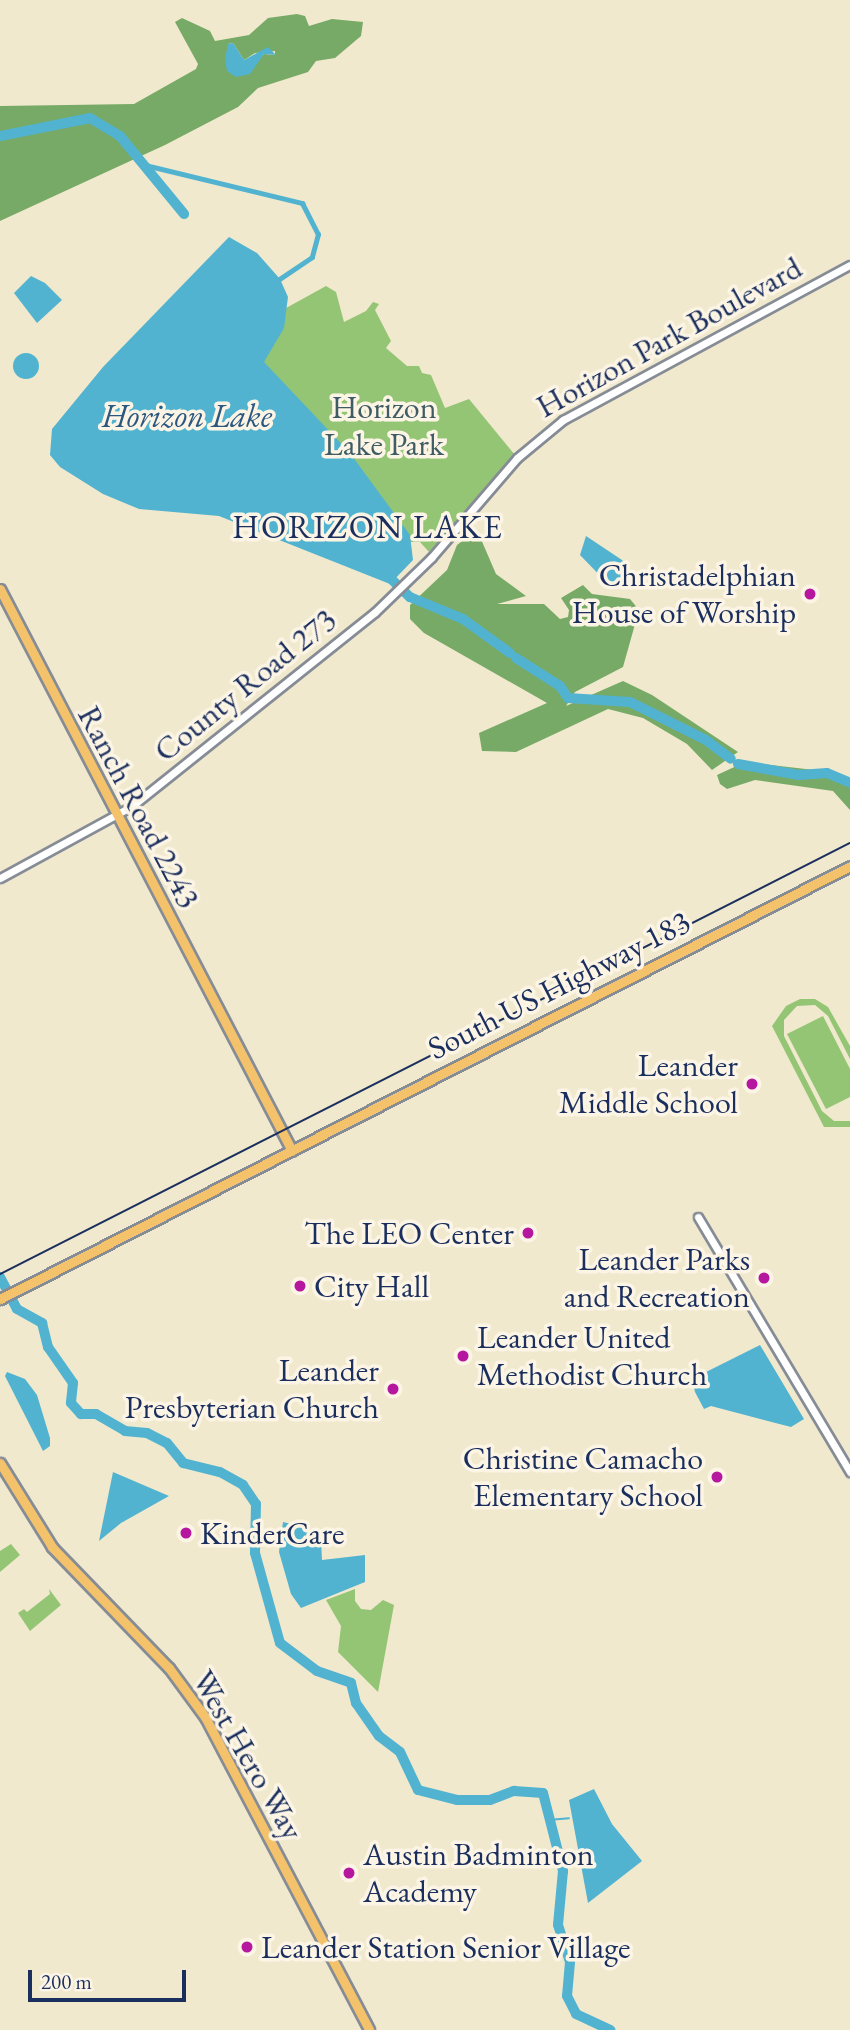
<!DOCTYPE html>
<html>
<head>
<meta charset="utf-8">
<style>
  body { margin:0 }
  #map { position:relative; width:850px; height:2030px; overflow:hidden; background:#f0e9ce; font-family:"EB Garamond",serif }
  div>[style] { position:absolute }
  .green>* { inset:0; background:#94c575 }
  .forest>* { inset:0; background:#7a6 }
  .water>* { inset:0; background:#51b3d0 }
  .round { border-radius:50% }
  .stream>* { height:2px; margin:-1px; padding:0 1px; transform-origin:1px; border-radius:1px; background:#51b3d0 }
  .canal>* { height:5px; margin:-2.5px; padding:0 2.5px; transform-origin:2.5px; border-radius:2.5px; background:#51b3d0 }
  .river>* { height:10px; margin:-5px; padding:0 5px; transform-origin:5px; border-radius:5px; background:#51b3d0 }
  .roads { filter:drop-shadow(2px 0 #868c96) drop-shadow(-2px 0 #868c96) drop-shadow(0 2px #868c96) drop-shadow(0 -2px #868c96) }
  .minor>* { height:7px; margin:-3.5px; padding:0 3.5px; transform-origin:3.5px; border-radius:3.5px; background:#fff }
  .major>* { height:9px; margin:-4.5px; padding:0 4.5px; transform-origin:4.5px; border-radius:4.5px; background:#f3c26a }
  .rail>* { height:2px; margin:-1px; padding:0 1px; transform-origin:1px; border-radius:1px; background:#1b2f5e }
  .dots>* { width:19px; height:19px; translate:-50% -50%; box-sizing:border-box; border:4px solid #fcf5e5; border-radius:50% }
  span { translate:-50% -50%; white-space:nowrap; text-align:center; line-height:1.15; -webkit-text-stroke:7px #fcf5e5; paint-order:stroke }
  .street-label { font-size:32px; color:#1b2f5e }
  .park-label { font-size:32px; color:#3f5c65 }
  .poi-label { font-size:32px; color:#1b2f5e }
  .right { translate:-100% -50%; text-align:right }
  .left { translate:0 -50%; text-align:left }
  .water-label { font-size:33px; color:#2b5780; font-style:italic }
  .neighbourhood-label { font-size:33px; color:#1b2f5e; letter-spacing:2px }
  .scale { position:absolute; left:28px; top:1970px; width:158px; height:32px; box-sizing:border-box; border:4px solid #1b2f5e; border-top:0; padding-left:9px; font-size:21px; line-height:24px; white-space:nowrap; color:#1b2f5e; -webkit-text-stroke:5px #fcf5e5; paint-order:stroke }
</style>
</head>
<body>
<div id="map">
  <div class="green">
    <i style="clip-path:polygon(326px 286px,336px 292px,344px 322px,366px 311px,373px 302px,379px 304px,375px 310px,391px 341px,386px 348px,407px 366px,419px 366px,422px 373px,431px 375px,445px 408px,469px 399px,515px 455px,429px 552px,420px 542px,404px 542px,251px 365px,277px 313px)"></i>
    <i style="clip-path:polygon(800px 999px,815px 999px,828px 1007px,850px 1046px,850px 1059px,828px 1016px,815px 1005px,797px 1006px,784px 1020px,784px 1036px,822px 1111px,834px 1121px,850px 1121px,850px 1127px,824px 1127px,772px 1026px,786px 1006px)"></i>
    <i style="clip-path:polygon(823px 1016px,850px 1069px,850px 1097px,826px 1109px,787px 1034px)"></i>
    <i style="clip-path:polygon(11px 1544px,20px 1555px,0 1572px,0 1551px)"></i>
    <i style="clip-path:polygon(49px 1589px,61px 1605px,30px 1631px,18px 1613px,24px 1609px,27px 1612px,50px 1594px)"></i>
    <i style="clip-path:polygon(355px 1589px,355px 1601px,361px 1609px,371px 1610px,383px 1600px,394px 1605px,378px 1692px,338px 1652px,341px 1626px,326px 1600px)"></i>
  </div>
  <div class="forest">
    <i style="clip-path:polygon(evenodd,297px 14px,305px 16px,309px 26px,332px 19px,363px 22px,361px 36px,335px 58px,316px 61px,308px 72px,258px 88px,238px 107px,165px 145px,0 221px,0 106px,134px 104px,196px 69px,198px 64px,175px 22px,182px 18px,210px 31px,215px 41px,249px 35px,268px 18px,297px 14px,233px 43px,244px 60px,255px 53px,275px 51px,275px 55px,264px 54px,258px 60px,227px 71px,228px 44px,233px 43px)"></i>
    <i style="clip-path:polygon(477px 530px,496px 574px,526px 596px,497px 604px,544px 604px,560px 619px,568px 617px,569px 610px,561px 598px,583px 585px,592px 594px,630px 599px,639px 610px,623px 667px,575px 692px,566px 706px,623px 681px,652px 695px,738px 752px,712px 770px,687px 744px,643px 718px,608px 709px,516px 752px,482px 751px,479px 733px,547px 703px,424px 633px,410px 619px,410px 605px,447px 570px,457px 545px)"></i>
    <i style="clip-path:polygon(745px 762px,832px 772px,850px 778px,850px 810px,833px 791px,755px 780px,727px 789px,720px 784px,717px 775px)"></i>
  </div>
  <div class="water">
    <i style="clip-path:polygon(233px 43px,244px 60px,268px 47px,276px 55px,264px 54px,250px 74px,236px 77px,227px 71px,225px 59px,228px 44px)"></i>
    <i style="clip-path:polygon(229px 237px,257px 253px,280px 279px,288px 297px,284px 328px,264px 362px,350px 453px,410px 535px,413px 560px,390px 584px,219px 516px,139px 509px,103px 494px,60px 467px,50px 455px,52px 429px,103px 367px)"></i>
    <i style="clip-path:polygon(31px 276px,45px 283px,62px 300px,37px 323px,14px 293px)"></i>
    <i class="round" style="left:13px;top:353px;width:26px;height:26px"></i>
    <i style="clip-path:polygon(586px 536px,622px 560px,633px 578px,611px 587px,580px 555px)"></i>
    <i style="clip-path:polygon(760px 1345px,804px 1419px,791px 1427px,711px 1406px,704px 1409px,695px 1392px,692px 1379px)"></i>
    <i style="clip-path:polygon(7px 1372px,25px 1379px,37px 1395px,50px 1438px,50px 1446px,43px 1451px,5px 1376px)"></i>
    <i style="clip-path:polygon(113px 1472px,169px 1496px,121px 1523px,99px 1541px)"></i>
    <i style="clip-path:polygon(283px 1522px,304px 1527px,321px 1540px,322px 1560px,365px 1555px,365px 1582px,301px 1608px,291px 1594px,279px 1552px)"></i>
    <i style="clip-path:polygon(594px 1789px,612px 1824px,642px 1861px,588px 1903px,569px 1800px)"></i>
  </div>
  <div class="stream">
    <i style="left:255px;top:1531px;width:6px"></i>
    <i style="left:548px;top:1820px;width:21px;rotate:-5deg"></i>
  </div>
  <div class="canal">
    <i style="left:145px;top:165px;width:162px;rotate:13.6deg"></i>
    <i style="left:302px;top:203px;width:35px;rotate:63deg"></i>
    <i style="left:318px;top:234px;width:24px;rotate:105deg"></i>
    <i style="left:312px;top:257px;width:45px;rotate:146deg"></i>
  </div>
  <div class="river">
    <i style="left:0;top:136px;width:92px;rotate:-11.3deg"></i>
    <i style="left:90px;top:118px;width:35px;rotate:31deg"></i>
    <i style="left:120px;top:136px;width:101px;rotate:50.6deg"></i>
    <i style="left:385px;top:573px;width:35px;rotate:44deg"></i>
    <i style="left:410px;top:597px;width:57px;rotate:22.5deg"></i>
    <i style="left:463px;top:619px;width:58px;rotate:35.9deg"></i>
    <i style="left:516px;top:658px;width:52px;rotate:32.5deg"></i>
    <i style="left:560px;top:686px;width:14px;rotate:56deg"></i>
    <i style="left:568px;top:698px;width:62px;rotate:3.7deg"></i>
    <i style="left:630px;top:702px;width:85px;rotate:26.6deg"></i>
    <i style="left:706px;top:740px;width:31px;rotate:37deg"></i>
    <i style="left:738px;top:764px;width:62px;rotate:10.2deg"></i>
    <i style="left:799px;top:775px;width:28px;rotate:-4deg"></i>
    <i style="left:827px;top:773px;width:25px;rotate:23deg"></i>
    <i style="left:0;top:1277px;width:36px;rotate:62deg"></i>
    <i style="left:17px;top:1309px;width:29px;rotate:29deg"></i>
    <i style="left:42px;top:1323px;width:25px;rotate:76deg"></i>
    <i style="left:48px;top:1347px;width:44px;rotate:55.2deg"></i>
    <i style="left:73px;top:1383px;width:20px;rotate:96deg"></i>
    <i style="left:71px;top:1403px;width:15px;rotate:48deg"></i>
    <i style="left:81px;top:1414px;width:15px"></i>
    <i style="left:96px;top:1414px;width:34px;rotate:30deg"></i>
    <i style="left:125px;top:1431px;width:22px;rotate:5deg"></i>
    <i style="left:147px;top:1433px;width:22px;rotate:27deg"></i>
    <i style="left:167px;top:1443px;width:26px;rotate:51deg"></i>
    <i style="left:183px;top:1463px;width:38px;rotate:14deg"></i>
    <i style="left:220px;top:1472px;width:26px;rotate:29deg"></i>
    <i style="left:243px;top:1485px;width:23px;rotate:56deg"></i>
    <i style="left:256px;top:1504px;width:49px;rotate:91.2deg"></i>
    <i style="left:255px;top:1553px;width:93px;rotate:74.5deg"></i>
    <i style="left:280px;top:1643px;width:46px;rotate:37.1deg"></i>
    <i style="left:317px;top:1671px;width:36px;rotate:19deg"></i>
    <i style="left:351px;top:1683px;width:21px;rotate:76deg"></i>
    <i style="left:356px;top:1703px;width:40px;rotate:55.1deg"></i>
    <i style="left:379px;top:1736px;width:26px;rotate:37deg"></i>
    <i style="left:400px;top:1752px;width:42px;rotate:64.7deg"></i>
    <i style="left:418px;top:1790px;width:40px;rotate:14.4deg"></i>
    <i style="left:457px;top:1800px;width:33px"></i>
    <i style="left:490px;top:1800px;width:26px;rotate:-21deg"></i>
    <i style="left:514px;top:1791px;width:29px;rotate:4deg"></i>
    <i style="left:543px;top:1793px;width:81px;rotate:75.6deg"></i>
    <i style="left:563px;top:1871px;width:54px;rotate:95.3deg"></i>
    <i style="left:558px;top:1925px;width:39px;rotate:72deg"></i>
    <i style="left:570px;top:1962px;width:34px;rotate:95deg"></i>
    <i style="left:567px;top:1996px;width:20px;rotate:63deg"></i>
    <i style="left:576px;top:2014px;width:38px;rotate:25deg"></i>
  </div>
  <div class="roads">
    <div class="minor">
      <i style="left:0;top:878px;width:150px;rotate:-28.6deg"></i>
      <i style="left:132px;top:806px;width:311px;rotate:-38.6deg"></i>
      <i style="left:375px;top:612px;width:78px;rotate:-44deg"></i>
      <i style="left:431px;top:558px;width:132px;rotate:-49.3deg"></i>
      <i style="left:517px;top:458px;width:60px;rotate:-39.6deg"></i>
      <i style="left:563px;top:420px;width:326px;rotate:-28.4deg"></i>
      <i style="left:698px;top:1217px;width:297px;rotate:59.2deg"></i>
    </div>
    <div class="major">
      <i style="left:0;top:589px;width:633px;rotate:62.54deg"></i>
      <i style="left:0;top:1299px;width:954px;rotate:-26.99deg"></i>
      <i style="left:0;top:1463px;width:99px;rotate:58.2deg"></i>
      <i style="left:52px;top:1547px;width:168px;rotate:46deg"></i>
      <i style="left:169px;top:1668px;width:61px;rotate:53.7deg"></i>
      <i style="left:205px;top:1717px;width:353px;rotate:62.3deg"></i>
    </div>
  </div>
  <div class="rail">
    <i style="left:0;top:1274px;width:953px;rotate:-26.89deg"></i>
  </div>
  <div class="dots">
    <i style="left:810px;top:594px;background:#b5179e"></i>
    <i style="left:752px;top:1084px;background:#b5179e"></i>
    <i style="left:528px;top:1233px;background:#b5179e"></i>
    <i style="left:764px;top:1278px;background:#b5179e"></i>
    <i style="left:300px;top:1286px;background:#b5179e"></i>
    <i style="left:463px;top:1356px;background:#b5179e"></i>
    <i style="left:393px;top:1389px;background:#b5179e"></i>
    <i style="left:717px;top:1477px;background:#b5179e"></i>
    <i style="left:186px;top:1533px;background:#b5179e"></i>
    <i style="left:349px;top:1873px;background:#b5179e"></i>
    <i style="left:247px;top:1947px;background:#b5179e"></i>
  </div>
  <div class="street-label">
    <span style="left:669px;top:337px;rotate:-29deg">Horizon Park Boulevard</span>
    <span style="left:245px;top:685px;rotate:-39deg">County Road 273</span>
    <span style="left:139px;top:807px;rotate:62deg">Ranch Road 2243</span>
    <span style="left:559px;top:985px;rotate:-27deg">South US Highway 183</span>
    <span style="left:248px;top:1755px;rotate:60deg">West Hero Way</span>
  </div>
  <div class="park-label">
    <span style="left:384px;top:426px">Horizon<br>Lake Park</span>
  </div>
  <div class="poi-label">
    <span class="right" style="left:796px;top:594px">Christadelphian<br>House of Worship</span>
    <span class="right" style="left:738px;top:1084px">Leander<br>Middle School</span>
    <span class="right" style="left:514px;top:1233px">The LEO Center</span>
    <span class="right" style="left:750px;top:1278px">Leander Parks<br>and Recreation</span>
    <span class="left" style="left:314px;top:1286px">City Hall</span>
    <span class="left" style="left:477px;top:1356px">Leander United<br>Methodist Church</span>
    <span class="right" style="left:379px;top:1389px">Leander<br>Presbyterian Church</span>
    <span class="right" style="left:703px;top:1477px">Christine Camacho<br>Elementary School</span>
    <span class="left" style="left:200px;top:1533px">KinderCare</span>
    <span class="left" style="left:363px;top:1873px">Austin Badminton<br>Academy</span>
    <span class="left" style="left:261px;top:1947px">Leander Station Senior Village</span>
  </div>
  <div class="water-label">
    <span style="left:187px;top:416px">Horizon Lake</span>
  </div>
  <div class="neighbourhood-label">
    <span style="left:368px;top:527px">HORIZON LAKE</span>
  </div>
  <div class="scale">200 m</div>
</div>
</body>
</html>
